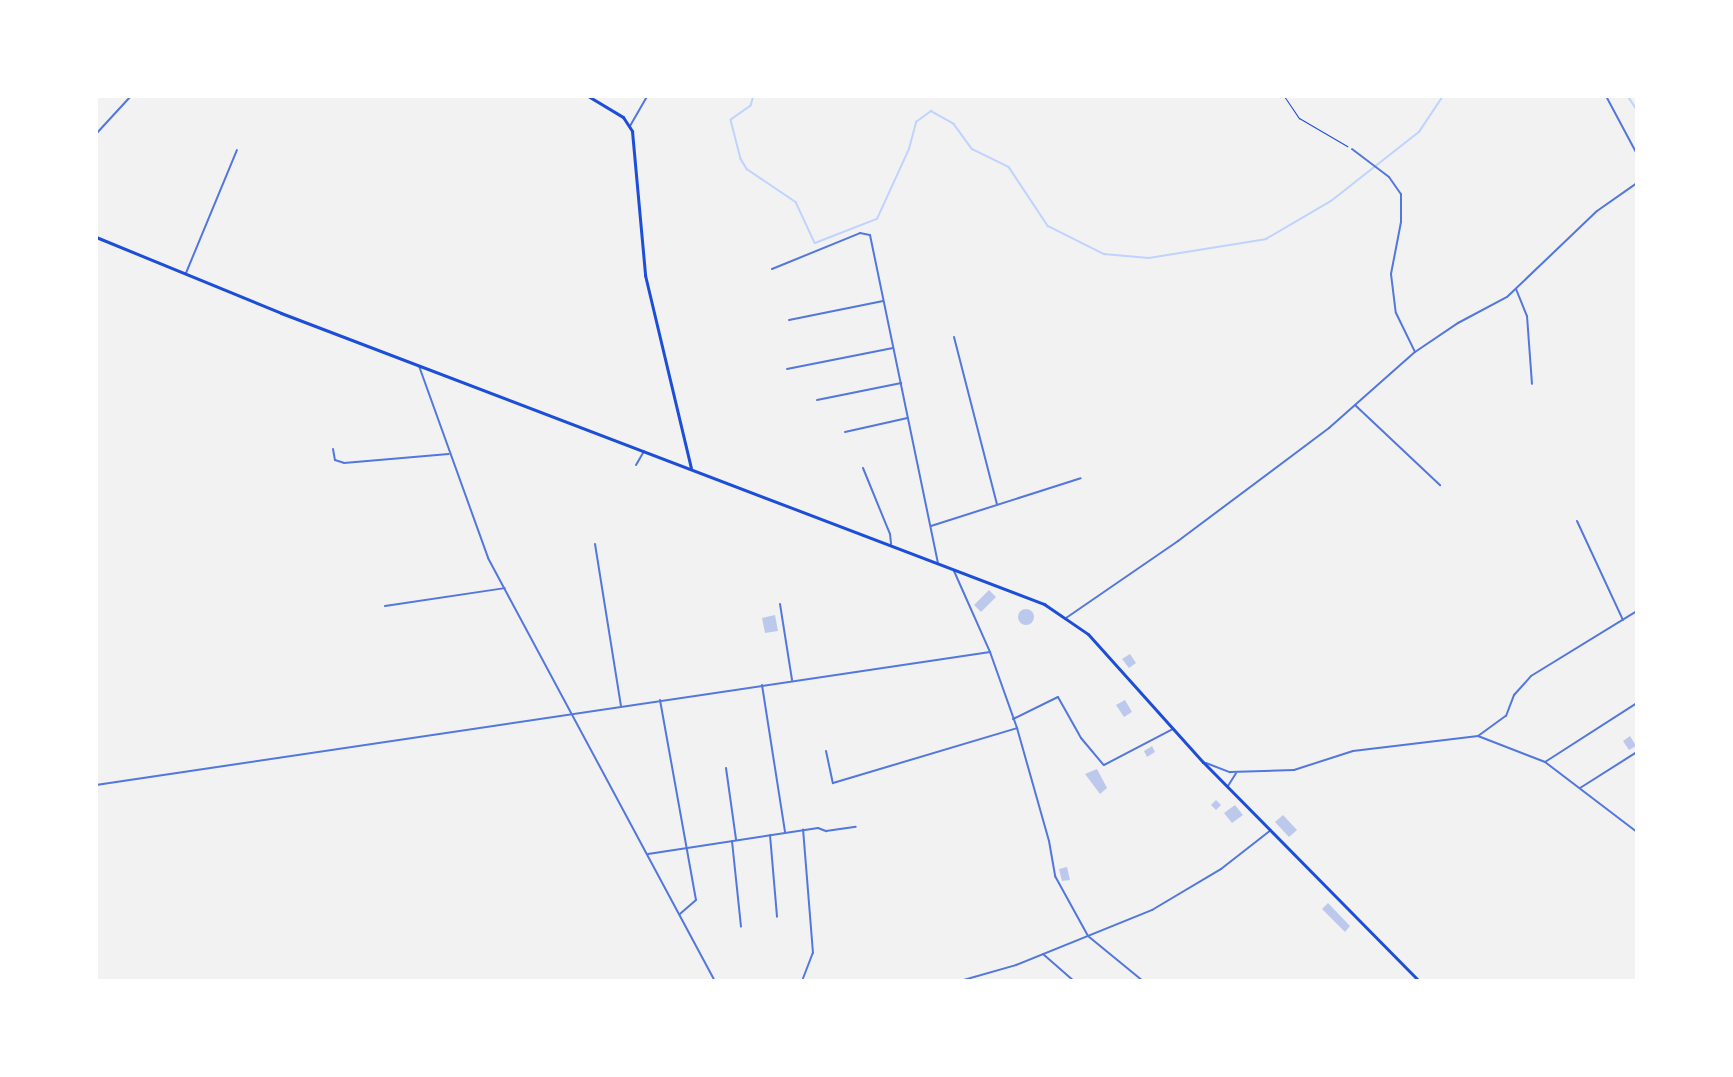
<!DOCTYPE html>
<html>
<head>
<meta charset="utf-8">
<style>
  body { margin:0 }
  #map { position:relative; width:1733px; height:1077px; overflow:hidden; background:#f2f2f2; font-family:"Noto Sans",sans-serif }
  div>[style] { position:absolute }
  .stream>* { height:1.5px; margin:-0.75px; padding:0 0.75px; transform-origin:0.75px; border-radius:0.75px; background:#bfd3fe }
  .building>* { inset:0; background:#bdc9ec }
  .round { border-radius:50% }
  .path>* { height:1px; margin:-0.5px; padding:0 0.5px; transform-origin:0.5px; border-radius:0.5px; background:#1d4ed8 }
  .minor>* { height:2px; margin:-1px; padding:0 1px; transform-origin:1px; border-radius:1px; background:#5277de }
  .secondary>* { height:3px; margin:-1.5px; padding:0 1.5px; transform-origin:1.5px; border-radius:1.5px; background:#1d4ed8 }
  .primary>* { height:3px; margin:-1.5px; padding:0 1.5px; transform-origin:1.5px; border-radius:1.5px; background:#1d4ed8 }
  span { translate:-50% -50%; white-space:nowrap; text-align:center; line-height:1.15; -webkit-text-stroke:4.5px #fff; paint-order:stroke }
  .frame { position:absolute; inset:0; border:98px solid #fff; pointer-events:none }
</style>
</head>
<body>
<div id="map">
  <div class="stream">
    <i style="left:669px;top:96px;width:34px"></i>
    <i style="left:754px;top:96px;width:10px;rotate:107deg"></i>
    <i style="left:751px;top:106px;width:24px;rotate:145deg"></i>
    <i style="left:731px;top:120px;width:40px;rotate:75.6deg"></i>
    <i style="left:741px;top:159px;width:12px;rotate:59deg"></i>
    <i style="left:747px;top:169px;width:59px;rotate:34deg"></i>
    <i style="left:796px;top:202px;width:45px;rotate:65.1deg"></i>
    <i style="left:815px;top:243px;width:66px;rotate:-21.2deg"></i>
    <i style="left:877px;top:219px;width:77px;rotate:-65.4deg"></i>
    <i style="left:909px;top:149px;width:28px;rotate:-75deg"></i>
    <i style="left:916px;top:122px;width:19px;rotate:-36deg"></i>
    <i style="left:931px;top:111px;width:26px;rotate:29deg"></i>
    <i style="left:954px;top:124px;width:31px;rotate:54deg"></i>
    <i style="left:972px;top:149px;width:41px;rotate:25.9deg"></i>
    <i style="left:1009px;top:167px;width:71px;rotate:56.5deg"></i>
    <i style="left:1048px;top:226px;width:63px;rotate:26.6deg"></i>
    <i style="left:1104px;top:254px;width:45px;rotate:5.1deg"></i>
    <i style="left:1149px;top:258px;width:119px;rotate:-9.2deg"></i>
    <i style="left:1266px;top:239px;width:75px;rotate:-30.3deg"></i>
    <i style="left:1331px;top:201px;width:112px;rotate:-38.1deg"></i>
    <i style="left:1419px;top:132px;width:43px;rotate:-56.3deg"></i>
    <i style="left:1628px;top:96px;width:17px;rotate:57deg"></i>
  </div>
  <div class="building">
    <i style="clip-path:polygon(989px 590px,996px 597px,981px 612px,974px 605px)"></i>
    <i class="round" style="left:1018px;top:609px;width:16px;height:16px"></i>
    <i style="clip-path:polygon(775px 615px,778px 631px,765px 633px,762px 618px)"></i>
    <i style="clip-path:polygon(1130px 654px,1136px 663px,1129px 668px,1122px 659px)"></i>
    <i style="clip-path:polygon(1125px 700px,1132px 712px,1124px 717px,1116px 705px)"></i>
    <i style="clip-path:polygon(1630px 736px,1636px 746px,1629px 750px,1623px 741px)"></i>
    <i style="clip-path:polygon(1152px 746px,1155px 752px,1147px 757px,1144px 751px)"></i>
    <i style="clip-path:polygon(1097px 769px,1107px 788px,1100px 794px,1085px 774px)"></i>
    <i style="clip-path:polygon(1216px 800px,1221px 805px,1216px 810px,1211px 805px)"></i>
    <i style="clip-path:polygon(1235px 805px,1243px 815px,1232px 823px,1224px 813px)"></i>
    <i style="clip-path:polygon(1283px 815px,1297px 830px,1289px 837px,1275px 822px)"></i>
    <i style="clip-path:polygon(1067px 867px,1070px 880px,1062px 881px,1059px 869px)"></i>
    <i style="clip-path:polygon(1328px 903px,1350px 926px,1345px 932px,1322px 909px)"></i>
  </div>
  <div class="path">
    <i style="left:1284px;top:96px;width:27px;rotate:56deg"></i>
    <i style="left:1299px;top:118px;width:56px;rotate:30.3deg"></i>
  </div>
  <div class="minor">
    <i style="left:1606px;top:96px;width:66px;rotate:61.9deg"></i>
    <i style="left:630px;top:126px;width:34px;rotate:-60deg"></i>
    <i style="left:96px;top:134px;width:52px;rotate:-47.4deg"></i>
    <i style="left:1352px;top:149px;width:46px;rotate:37.1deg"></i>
    <i style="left:1389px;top:177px;width:21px;rotate:55deg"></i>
    <i style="left:1401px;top:194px;width:28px;rotate:90deg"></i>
    <i style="left:1401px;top:222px;width:53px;rotate:100.9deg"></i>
    <i style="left:1391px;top:274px;width:39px;rotate:83deg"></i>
    <i style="left:1396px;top:313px;width:43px;rotate:64deg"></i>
    <i style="left:772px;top:269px;width:95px;rotate:-22.2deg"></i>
    <i style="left:860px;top:233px;width:10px;rotate:11deg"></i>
    <i style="left:870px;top:235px;width:334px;rotate:78.3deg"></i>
    <i style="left:186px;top:273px;width:133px;rotate:-67.5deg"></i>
    <i style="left:1516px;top:289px;width:29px;rotate:68deg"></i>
    <i style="left:1527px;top:316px;width:68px;rotate:85.8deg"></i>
    <i style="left:789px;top:320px;width:96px;rotate:-11.4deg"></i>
    <i style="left:954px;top:337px;width:173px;rotate:75.6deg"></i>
    <i style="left:419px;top:366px;width:204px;rotate:70.2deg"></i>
    <i style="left:488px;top:558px;width:480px;rotate:61.8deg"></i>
    <i style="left:787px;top:369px;width:108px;rotate:-11.2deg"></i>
    <i style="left:817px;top:400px;width:86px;rotate:-11.4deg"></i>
    <i style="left:1355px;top:405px;width:117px;rotate:43.3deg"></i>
    <i style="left:845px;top:432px;width:64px;rotate:-12.7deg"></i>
    <i style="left:333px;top:449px;width:11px;rotate:80deg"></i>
    <i style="left:335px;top:460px;width:9px;rotate:18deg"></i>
    <i style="left:344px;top:463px;width:105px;rotate:-4.9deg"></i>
    <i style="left:636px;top:465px;width:16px;rotate:-60deg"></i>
    <i style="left:863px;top:468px;width:71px;rotate:67.8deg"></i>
    <i style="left:890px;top:534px;width:10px;rotate:84deg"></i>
    <i style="left:1577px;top:521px;width:109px;rotate:65.1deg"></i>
    <i style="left:931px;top:526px;width:157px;rotate:-17.7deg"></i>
    <i style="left:595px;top:544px;width:164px;rotate:80.9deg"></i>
    <i style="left:954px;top:571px;width:89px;rotate:66deg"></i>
    <i style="left:990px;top:652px;width:81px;rotate:70.4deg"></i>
    <i style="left:1017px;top:728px;width:117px;rotate:74.2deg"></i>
    <i style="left:1049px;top:841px;width:36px;rotate:80deg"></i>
    <i style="left:1055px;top:876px;width:68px;rotate:61.2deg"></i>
    <i style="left:1088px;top:936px;width:71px;rotate:39.3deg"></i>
    <i style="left:780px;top:604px;width:77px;rotate:81deg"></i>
    <i style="left:385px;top:606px;width:121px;rotate:-8.5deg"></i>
    <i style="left:1066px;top:618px;width:136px;rotate:-34.5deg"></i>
    <i style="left:1178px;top:541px;width:189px;rotate:-36.8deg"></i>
    <i style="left:1329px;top:428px;width:115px;rotate:-41.5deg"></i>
    <i style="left:1415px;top:352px;width:52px;rotate:-34deg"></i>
    <i style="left:1458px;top:323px;width:55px;rotate:-28deg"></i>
    <i style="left:1507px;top:297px;width:124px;rotate:-43.7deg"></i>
    <i style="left:1597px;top:211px;width:49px;rotate:-35deg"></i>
    <i style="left:762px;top:685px;width:149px;rotate:81.1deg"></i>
    <i style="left:660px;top:700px;width:203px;rotate:79.8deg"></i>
    <i style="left:696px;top:900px;width:21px;rotate:139deg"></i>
    <i style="left:1013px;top:719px;width:50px;rotate:-26.1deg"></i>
    <i style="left:1058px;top:697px;width:47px;rotate:60.7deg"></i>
    <i style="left:1081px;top:738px;width:35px;rotate:50deg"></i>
    <i style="left:1104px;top:765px;width:78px;rotate:-27.6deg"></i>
    <i style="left:1478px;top:736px;width:72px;rotate:21.2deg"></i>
    <i style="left:1545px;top:762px;width:116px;rotate:37.3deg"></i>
    <i style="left:826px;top:751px;width:33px;rotate:78deg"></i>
    <i style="left:833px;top:783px;width:192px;rotate:-16.6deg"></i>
    <i style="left:1545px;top:762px;width:109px;rotate:-32.7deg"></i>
    <i style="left:1206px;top:763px;width:26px;rotate:21deg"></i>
    <i style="left:1230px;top:772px;width:64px;rotate:-1.8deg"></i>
    <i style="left:1294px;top:770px;width:62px;rotate:-17.9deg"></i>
    <i style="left:1353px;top:751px;width:126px;rotate:-6.8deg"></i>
    <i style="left:1478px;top:736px;width:34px;rotate:-36deg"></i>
    <i style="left:1506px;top:716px;width:22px;rotate:-69deg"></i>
    <i style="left:1514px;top:695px;width:25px;rotate:-48deg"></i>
    <i style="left:1531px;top:676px;width:124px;rotate:-31.5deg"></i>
    <i style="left:726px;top:768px;width:72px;rotate:82deg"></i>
    <i style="left:96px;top:785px;width:904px;rotate:-8.46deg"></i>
    <i style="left:1228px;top:786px;width:15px;rotate:-58deg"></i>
    <i style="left:1580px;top:788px;width:67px;rotate:-32.3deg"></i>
    <i style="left:770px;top:835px;width:82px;rotate:85.1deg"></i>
    <i style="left:732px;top:841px;width:86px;rotate:84deg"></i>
    <i style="left:648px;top:854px;width:172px;rotate:-8.7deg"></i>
    <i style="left:818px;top:828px;width:9px;rotate:21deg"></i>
    <i style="left:826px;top:831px;width:30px;rotate:-8deg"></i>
    <i style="left:1043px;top:954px;width:41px;rotate:41.1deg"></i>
    <i style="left:802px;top:981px;width:30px;rotate:-69deg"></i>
    <i style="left:813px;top:953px;width:124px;rotate:-94.6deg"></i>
    <i style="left:960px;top:981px;width:58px;rotate:-15.9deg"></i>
    <i style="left:1016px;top:965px;width:147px;rotate:-22deg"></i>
    <i style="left:1152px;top:910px;width:80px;rotate:-30.7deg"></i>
    <i style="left:1221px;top:869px;width:63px;rotate:-38deg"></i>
  </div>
  <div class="secondary">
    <i style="left:588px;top:96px;width:41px;rotate:31deg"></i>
    <i style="left:623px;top:117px;width:17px;rotate:57deg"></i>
    <i style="left:632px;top:131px;width:145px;rotate:84.8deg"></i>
    <i style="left:645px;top:275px;width:198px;rotate:76.6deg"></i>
  </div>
  <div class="primary">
    <i style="left:96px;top:237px;width:200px;rotate:22.3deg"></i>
    <i style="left:281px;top:313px;width:817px;rotate:20.88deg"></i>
    <i style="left:1044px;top:604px;width:53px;rotate:34.3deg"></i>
    <i style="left:1088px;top:634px;width:172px;rotate:48.1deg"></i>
    <i style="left:1203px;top:762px;width:308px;rotate:45.4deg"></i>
  </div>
  <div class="frame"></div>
</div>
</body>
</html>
